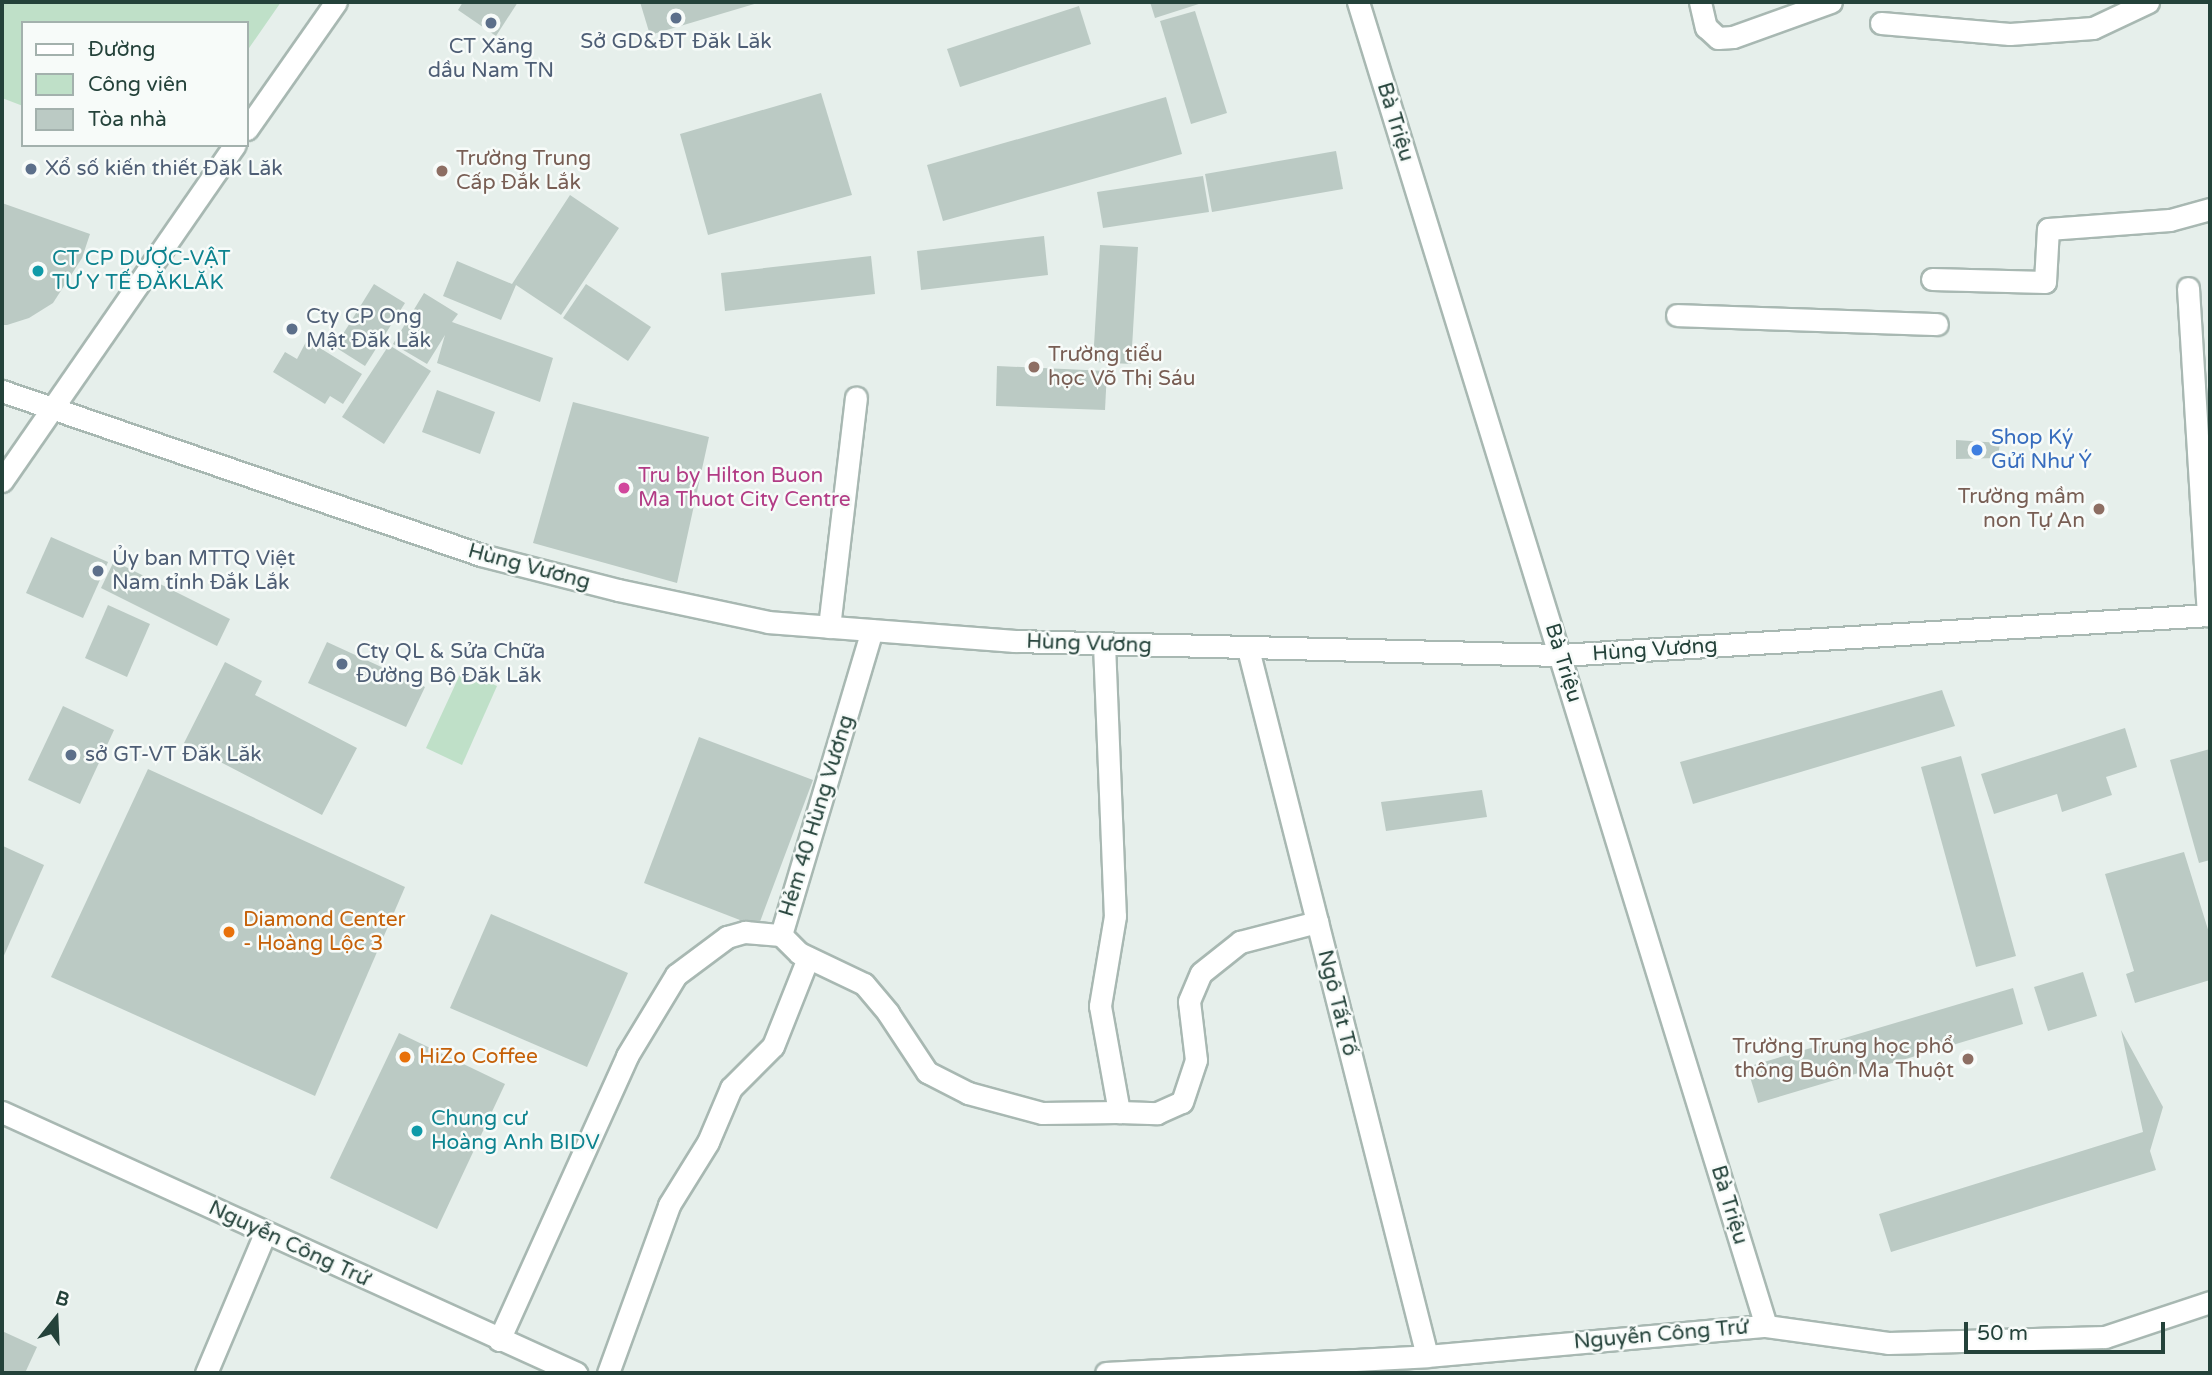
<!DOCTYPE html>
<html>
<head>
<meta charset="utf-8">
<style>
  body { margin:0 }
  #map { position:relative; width:2212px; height:1375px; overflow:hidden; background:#e6efeb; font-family:"Varela Round",sans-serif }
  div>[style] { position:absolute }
  .green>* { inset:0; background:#bfe0c8 }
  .building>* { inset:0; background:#bbcac4 }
  .roads { filter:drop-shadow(2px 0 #a8b8b2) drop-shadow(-2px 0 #a8b8b2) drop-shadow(0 2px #a8b8b2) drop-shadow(0 -2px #a8b8b2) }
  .minor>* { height:21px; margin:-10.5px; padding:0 10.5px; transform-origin:10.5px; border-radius:10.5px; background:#fff }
  .dots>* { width:19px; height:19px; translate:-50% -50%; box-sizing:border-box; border:4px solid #f7fbf9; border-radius:50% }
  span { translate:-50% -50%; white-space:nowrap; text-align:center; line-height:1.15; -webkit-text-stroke:5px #f7fbf9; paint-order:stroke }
  .service-label { font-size:21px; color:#4e5e75 }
  .left { translate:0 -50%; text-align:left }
  .street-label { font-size:21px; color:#24423a }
  .education-label { font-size:21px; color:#785e54 }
  .right { translate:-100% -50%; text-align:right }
  .culture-label { font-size:21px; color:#0d838f }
  .shop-label { font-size:21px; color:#366cbe }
  .hotel-label { font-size:21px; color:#b23c85 }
  .food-label { font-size:21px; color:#c56008 }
  .frame { position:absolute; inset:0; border:4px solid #24423a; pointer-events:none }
  .legend { position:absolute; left:21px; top:21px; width:228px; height:126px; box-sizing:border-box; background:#f7fbf9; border:2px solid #a3b1ad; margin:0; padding:9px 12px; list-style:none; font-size:21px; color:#24423a }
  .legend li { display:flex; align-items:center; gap:14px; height:35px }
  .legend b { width:35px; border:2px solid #a3b1ad }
  .north { position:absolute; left:21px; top:1284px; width:70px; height:70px; -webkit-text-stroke:5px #f7fbf9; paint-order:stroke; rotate:18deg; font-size:19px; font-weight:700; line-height:28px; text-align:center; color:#24423a }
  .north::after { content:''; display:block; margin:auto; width:24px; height:32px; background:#24423a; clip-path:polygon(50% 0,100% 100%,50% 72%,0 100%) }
  .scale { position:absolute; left:1964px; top:1322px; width:201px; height:32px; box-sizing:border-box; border:4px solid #24423a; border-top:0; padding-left:9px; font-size:21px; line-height:24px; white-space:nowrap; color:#24423a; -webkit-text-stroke:5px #f7fbf9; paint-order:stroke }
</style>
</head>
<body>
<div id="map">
  <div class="green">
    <i style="clip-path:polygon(2px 2px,281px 2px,247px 51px,247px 23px,23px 23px,23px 106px,2px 98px)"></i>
    <i style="clip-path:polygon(462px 670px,497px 686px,462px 765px,426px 748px)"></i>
  </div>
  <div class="building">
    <i style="clip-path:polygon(463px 2px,518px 2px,496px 36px,458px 10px)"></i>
    <i style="clip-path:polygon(640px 2px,761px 2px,650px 35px)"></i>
    <i style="clip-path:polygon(1150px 2px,1205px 2px,1155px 18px)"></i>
    <i style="clip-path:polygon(1079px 6px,1091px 44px,960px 87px,947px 49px)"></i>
    <i style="clip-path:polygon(1195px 11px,1227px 113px,1191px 124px,1160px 21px)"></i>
    <i style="clip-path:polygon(821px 93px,852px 195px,708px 235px,680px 134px)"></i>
    <i style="clip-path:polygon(1166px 97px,1182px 154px,943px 221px,927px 165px)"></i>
    <i style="clip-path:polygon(1336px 151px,1343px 189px,1212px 212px,1205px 174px)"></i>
    <i style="clip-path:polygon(1203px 176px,1209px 212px,1103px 228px,1097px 192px)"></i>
    <i style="clip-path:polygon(570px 195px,619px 228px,561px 315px,516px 285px,501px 320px,443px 296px,457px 261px,512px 284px)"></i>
    <i style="clip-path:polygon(2px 203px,90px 234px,82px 258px,53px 303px,29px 318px,7px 325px,2px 325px)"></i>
    <i style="clip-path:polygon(1044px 236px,1048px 275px,921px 290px,917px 251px)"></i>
    <i style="clip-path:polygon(1100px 245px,1138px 247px,1131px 364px,1093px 362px)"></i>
    <i style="clip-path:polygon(871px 256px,875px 294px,725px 311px,721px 273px)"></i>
    <i style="clip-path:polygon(374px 284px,405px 303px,365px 366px,335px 347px)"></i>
    <i style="clip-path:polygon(586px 284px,651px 327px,628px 361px,563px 318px)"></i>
    <i style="clip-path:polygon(424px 293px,458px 314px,452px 322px,553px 358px,540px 402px,437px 363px,445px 335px,427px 364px,393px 344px)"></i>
    <i style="clip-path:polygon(307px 340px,362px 374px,343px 404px,330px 396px,325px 404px,273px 372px,285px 352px,297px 359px)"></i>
    <i style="clip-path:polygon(389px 345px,431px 371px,384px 444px,342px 417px)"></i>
    <i style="clip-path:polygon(997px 366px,1107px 371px,1105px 410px,996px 406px)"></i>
    <i style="clip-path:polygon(437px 390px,495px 412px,480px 454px,422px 432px)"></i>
    <i style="clip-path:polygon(573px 402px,709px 437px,677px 583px,533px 543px)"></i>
    <i style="clip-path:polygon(1956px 440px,2000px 443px,1998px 458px,1956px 459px)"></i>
    <i style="clip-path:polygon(51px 537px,108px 562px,83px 618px,26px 593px)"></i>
    <i style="clip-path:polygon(114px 561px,230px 619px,217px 646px,101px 588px)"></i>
    <i style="clip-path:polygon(108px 605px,150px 624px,127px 677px,85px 658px)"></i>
    <i style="clip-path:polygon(327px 642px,425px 687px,406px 727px,308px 683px)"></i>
    <i style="clip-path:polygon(225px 662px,262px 681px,255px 695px,357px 748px,322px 815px,184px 743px)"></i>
    <i style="clip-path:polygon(1942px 690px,1955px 726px,1693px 804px,1680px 762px)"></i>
    <i style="clip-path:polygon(63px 706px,114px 730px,80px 804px,28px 780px)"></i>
    <i style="clip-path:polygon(2125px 728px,2137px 767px,2106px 777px,2112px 795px,2062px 812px,2057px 794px,1994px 814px,1981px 774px)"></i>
    <i style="clip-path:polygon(699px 737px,813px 780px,758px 927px,644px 883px)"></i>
    <i style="clip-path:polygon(2210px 749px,2210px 860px,2199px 863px,2170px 760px)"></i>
    <i style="clip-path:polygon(1961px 756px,2016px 956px,1976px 967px,1921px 767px)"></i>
    <i style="clip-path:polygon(148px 769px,405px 887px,315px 1096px,51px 977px)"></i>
    <i style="clip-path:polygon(1482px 790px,1487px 817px,1386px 831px,1381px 802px)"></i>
    <i style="clip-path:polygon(3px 846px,44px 865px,2px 960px,2px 848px)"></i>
    <i style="clip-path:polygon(2184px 852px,2210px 936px,2210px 980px,2135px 1003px,2126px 974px,2134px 971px,2105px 874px)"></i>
    <i style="clip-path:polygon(491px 914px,628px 973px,587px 1067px,450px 1008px)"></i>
    <i style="clip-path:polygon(2083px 972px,2097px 1016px,2048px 1031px,2034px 987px)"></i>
    <i style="clip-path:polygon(2013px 988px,2023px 1024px,1758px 1103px,1747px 1067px)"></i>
    <i style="clip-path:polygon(2121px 1030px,2163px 1107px,2150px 1151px,2156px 1170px,1891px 1252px,1879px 1214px,2143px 1132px)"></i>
    <i style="clip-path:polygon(399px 1033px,505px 1084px,437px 1229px,330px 1178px)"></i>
    <i style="clip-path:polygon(2px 1331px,37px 1347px,25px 1373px,2px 1373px)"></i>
  </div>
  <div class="roads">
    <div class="minor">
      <i style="left:1358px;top:2px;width:1385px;rotate:72.87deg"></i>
      <i style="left:1700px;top:2px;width:26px;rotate:77deg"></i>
      <i style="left:1706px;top:27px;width:16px;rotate:43deg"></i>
      <i style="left:1718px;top:38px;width:15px;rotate:-4deg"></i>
      <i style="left:1733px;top:37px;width:104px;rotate:-19.7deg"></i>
      <i style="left:1881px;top:23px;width:129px;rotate:4.9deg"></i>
      <i style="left:2010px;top:34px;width:83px;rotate:-4.1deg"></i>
      <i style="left:2093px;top:28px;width:61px;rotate:-25.3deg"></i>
      <i style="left:247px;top:129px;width:155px;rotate:-55deg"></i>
      <i style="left:1932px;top:279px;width:113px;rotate:1.5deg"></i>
      <i style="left:2045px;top:282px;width:53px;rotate:-86.8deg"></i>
      <i style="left:2048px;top:229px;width:122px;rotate:-4.2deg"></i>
      <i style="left:2170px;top:220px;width:41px;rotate:-15.4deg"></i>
      <i style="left:2188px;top:288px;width:328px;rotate:86.5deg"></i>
      <i style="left:1677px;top:315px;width:260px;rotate:2deg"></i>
      <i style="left:2px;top:391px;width:506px;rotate:18.9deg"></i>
      <i style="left:481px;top:555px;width:141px;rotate:14.3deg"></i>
      <i style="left:618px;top:590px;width:153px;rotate:12deg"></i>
      <i style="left:768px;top:622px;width:247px;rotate:4.4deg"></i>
      <i style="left:1014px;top:641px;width:547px;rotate:1.47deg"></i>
      <i style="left:1561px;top:655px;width:650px;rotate:-3.53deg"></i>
      <i style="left:2px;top:481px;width:409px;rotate:-55.3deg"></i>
      <i style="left:829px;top:627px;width:231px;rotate:-83.3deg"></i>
      <i style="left:1104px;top:644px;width:272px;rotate:87.7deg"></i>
      <i style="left:1115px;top:916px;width:91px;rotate:99.5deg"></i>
      <i style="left:1100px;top:1006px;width:108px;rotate:79.8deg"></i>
      <i style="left:1119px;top:1112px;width:38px;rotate:2deg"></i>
      <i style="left:1157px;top:1113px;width:27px;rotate:-24deg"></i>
      <i style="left:1182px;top:1102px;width:44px;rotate:-71.6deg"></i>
      <i style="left:1196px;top:1060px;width:59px;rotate:-96.8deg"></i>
      <i style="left:1189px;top:1001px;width:30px;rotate:-67deg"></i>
      <i style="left:1201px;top:973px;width:50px;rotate:-38.5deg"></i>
      <i style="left:1240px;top:942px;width:80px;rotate:-14.6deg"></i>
      <i style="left:1248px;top:649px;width:729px;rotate:75.79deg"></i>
      <i style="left:781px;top:935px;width:25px;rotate:45deg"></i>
      <i style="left:799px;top:953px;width:72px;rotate:25.5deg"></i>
      <i style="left:864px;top:984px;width:38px;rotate:50deg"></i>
      <i style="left:888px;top:1013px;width:71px;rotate:56.5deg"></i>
      <i style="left:927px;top:1072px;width:46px;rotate:27.1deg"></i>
      <i style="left:968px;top:1093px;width:77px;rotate:15.1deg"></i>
      <i style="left:1042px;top:1113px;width:77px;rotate:-0.7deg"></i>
      <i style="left:781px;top:935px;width:318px;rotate:-73.4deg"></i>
      <i style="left:2px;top:1112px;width:631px;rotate:24.45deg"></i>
      <i style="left:499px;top:1340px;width:312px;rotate:-65.7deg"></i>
      <i style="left:627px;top:1056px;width:95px;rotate:-58.8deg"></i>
      <i style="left:676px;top:975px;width:64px;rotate:-36.7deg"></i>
      <i style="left:727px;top:937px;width:19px;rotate:-16deg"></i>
      <i style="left:745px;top:932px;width:36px;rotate:5deg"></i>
      <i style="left:206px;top:1373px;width:152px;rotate:-67.1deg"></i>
      <i style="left:608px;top:1373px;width:179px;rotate:-70deg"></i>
      <i style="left:669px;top:1205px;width:74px;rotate:-58.2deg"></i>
      <i style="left:708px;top:1142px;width:59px;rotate:-66.9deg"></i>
      <i style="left:731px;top:1088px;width:59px;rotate:-45deg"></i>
      <i style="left:773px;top:1046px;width:95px;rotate:-68.3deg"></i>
      <i style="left:1106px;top:1373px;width:321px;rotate:-3deg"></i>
      <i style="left:1427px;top:1356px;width:340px;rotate:-5.1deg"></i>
      <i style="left:1766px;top:1326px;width:123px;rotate:7.9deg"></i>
      <i style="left:1888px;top:1343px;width:217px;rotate:-1.6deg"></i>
      <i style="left:2105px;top:1337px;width:111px;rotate:-18.4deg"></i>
    </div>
  </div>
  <div class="dots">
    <i style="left:676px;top:18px;background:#5c6f8a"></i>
    <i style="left:491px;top:23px;background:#5c6f8a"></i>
    <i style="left:31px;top:169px;background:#5c6f8a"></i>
    <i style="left:442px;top:171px;background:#8d6e63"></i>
    <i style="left:38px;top:271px;background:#0f9aa8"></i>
    <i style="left:292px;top:329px;background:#5c6f8a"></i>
    <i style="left:1034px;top:367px;background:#8d6e63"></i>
    <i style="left:1977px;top:450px;background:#3f7fe0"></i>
    <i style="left:624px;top:488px;background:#d1479c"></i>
    <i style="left:2099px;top:509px;background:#8d6e63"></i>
    <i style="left:98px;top:571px;background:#5c6f8a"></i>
    <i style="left:342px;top:664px;background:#5c6f8a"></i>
    <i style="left:71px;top:755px;background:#5c6f8a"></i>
    <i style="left:229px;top:932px;background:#e8710a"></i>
    <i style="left:405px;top:1057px;background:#e8710a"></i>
    <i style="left:1968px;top:1059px;background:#8d6e63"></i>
    <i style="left:417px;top:1131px;background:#0f9aa8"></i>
  </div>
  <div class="service-label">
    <span style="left:676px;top:42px">Sở GD&amp;ĐT Đăk Lăk</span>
    <span style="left:491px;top:59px">CT Xăng<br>dầu Nam TN</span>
    <span class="left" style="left:45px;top:169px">Xổ số kiến thiết Đăk Lăk</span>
    <span class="left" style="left:306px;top:329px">Cty CP Ong<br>Mật Đăk Lăk</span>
    <span class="left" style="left:112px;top:571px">Ủy ban MTTQ Việt<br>Nam tỉnh Đắk Lắk</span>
    <span class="left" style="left:356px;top:664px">Cty QL &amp; Sửa Chữa<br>Đường Bộ Đăk Lăk</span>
    <span class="left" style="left:85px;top:755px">sở GT-VT Đăk Lăk</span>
  </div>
  <div class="street-label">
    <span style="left:1395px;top:122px;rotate:73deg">Bà Triệu</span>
    <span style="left:529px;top:567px;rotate:15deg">Hùng Vương</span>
    <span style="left:1089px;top:644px;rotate:2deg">Hùng Vương</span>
    <span style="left:1655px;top:650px;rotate:-4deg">Hùng Vương</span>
    <span style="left:1563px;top:663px;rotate:73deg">Bà Triệu</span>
    <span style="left:817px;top:816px;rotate:-73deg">Hẻm 40 Hùng Vương</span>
    <span style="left:1337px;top:1003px;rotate:76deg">Ngô Tất Tố</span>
    <span style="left:1729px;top:1205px;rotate:73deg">Bà Triệu</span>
    <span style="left:289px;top:1244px;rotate:25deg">Nguyễn Công Trứ</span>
    <span style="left:1661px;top:1335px;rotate:-5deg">Nguyễn Công Trứ</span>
  </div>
  <div class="education-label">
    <span class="left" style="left:456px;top:171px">Trường Trung<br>Cấp Đắk Lắk</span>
    <span class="left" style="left:1048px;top:367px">Trường tiểu<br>học Võ Thị Sáu</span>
    <span class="right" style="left:2085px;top:509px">Trường mầm<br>non Tự An</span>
    <span class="right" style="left:1954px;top:1059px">Trường Trung học phổ<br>thông Buôn Ma Thuột</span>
  </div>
  <div class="culture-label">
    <span class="left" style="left:52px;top:271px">CT CP DƯỢC-VẬT<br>TƯ Y TẾ ĐĂKLĂK</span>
    <span class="left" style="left:431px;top:1131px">Chung cư<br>Hoàng Anh BIDV</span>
  </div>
  <div class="shop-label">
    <span class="left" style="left:1991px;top:450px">Shop Ký<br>Gửi Như Ý</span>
  </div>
  <div class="hotel-label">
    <span class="left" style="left:638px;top:488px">Tru by Hilton Buon<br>Ma Thuot City Centre</span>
  </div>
  <div class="food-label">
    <span class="left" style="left:243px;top:932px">Diamond Center<br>- Hoàng Lộc 3</span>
    <span class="left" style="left:419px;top:1057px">HiZo Coffee</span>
  </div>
  <div class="frame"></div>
  <ul class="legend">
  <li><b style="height:9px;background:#fff"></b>Đường</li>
  <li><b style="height:19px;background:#bfe0c8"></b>Công viên</li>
  <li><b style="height:19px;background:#bbcac4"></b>Tòa nhà</li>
  </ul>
  <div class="north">B</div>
  <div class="scale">50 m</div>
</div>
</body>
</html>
